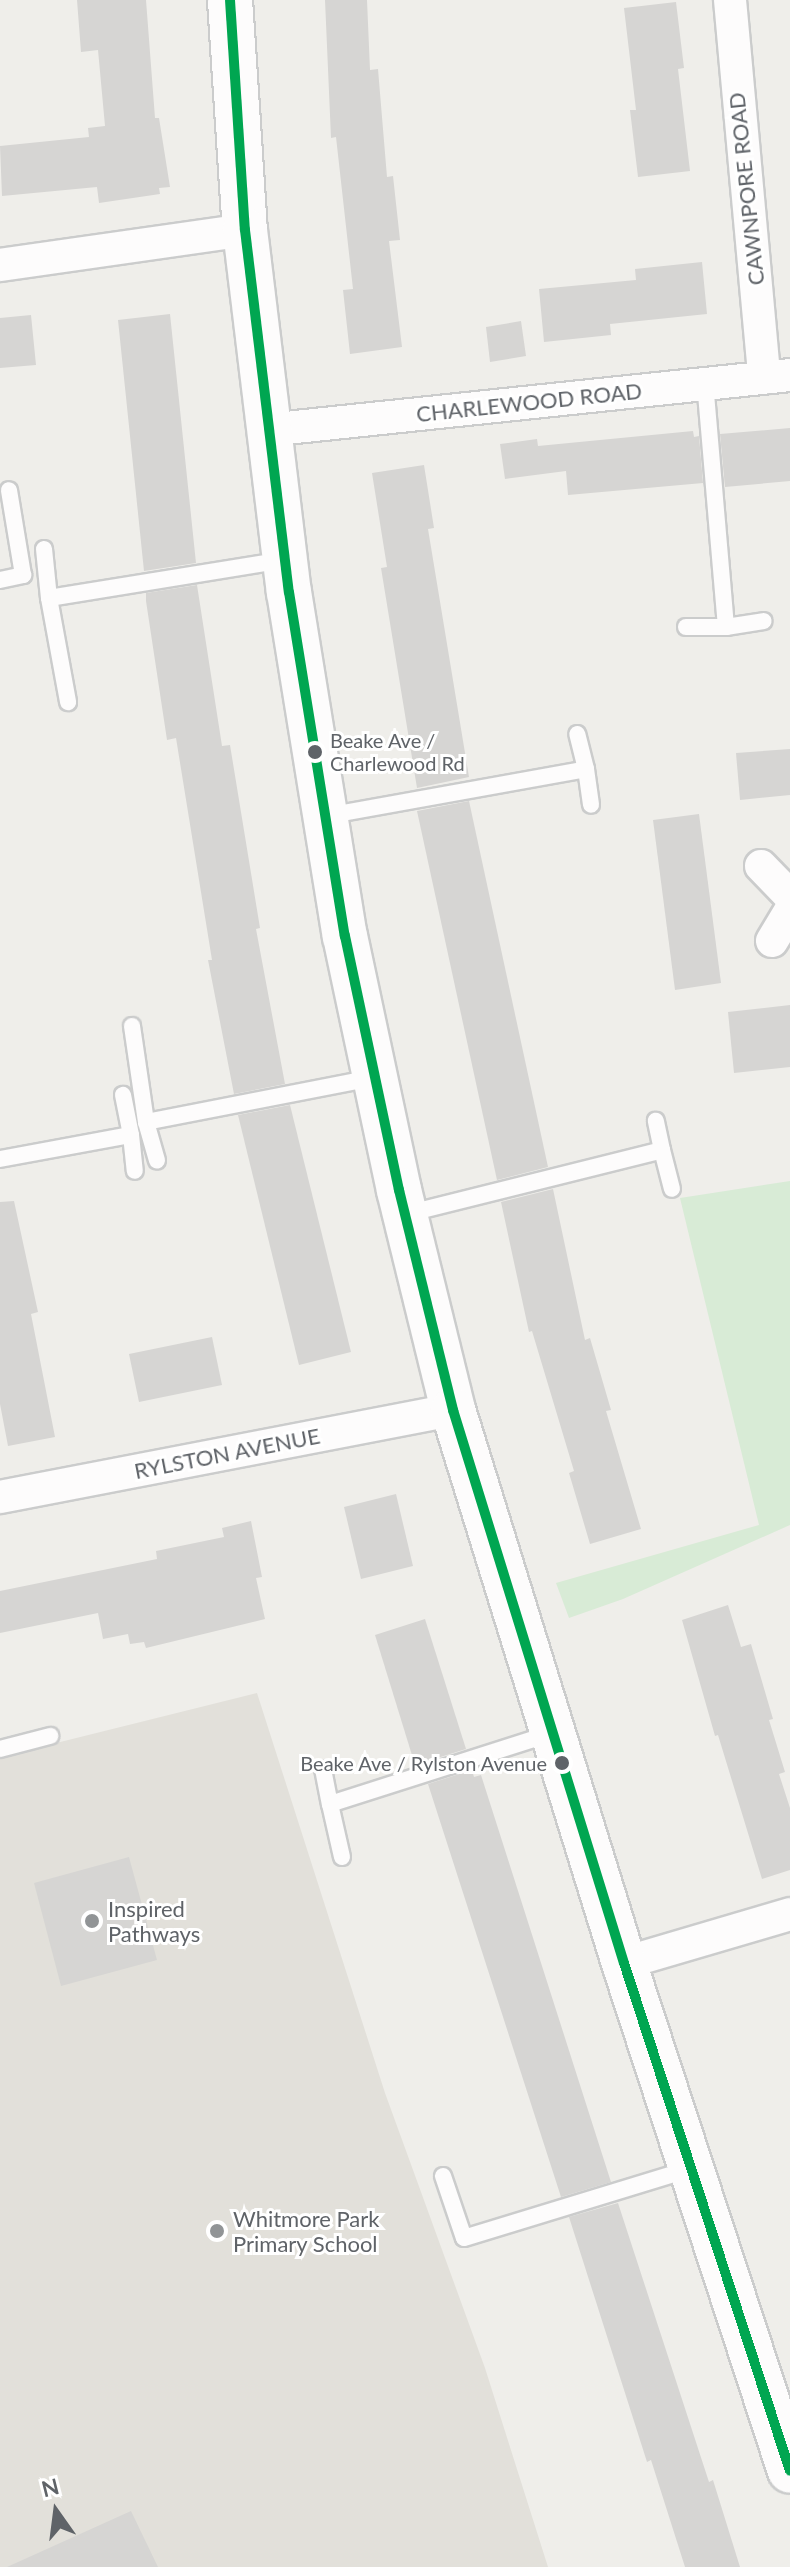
<!DOCTYPE html>
<html>
<head>
<meta charset="utf-8">
<style>
  body { margin:0 }
  #map { position:relative; width:790px; height:2567px; overflow:hidden; background:#efeeea; font-family:Lato,sans-serif }
  div>[style] { position:absolute }
  .education>* { inset:0; background:#e2e0da }
  .green>* { inset:0; background:#d8ebd6 }
  .building>* { inset:0; background:#d6d5d3 }
  .roads { filter:drop-shadow(2px 0 #cbcccc) drop-shadow(-2px 0 #cbcccc) drop-shadow(0 2px #cbcccc) drop-shadow(0 -2px #cbcccc) }
  .lane>* { height:16px; margin:-8px; padding:0 8px; transform-origin:8px; border-radius:8px; background:#fdfcfc }
  .street>* { height:32px; margin:-16px; padding:0 16px; transform-origin:16px; border-radius:16px; background:#fdfcfc }
  .secondary>* { height:44px; margin:-22px; padding:0 22px; transform-origin:22px; border-radius:22px; background:#fdfcfc }
  .bus-1>* { height:10px; margin:-5px; padding:0 5px; transform-origin:5px; border-radius:5px; background:#00a651 }
  .dots>* { width:22px; height:22px; translate:-50% -50%; box-sizing:border-box; border:4px solid #fff; border-radius:50% }
  span { translate:-50% -50%; white-space:nowrap; text-align:center; line-height:1.15; -webkit-text-stroke:6px #fff; paint-order:stroke }
  .bus-label { font-size:20px; color:#5f6368 }
  .left { translate:0 -50%; text-align:left }
  .right { translate:-100% -50%; text-align:right }
  .street-label { font-size:22px; color:#5f6368 }
  .poi-label { font-size:22px; color:#5f6368 }
  .north { position:absolute; left:16px; top:2471px; width:80px; height:80px; -webkit-text-stroke:6px #fff; paint-order:stroke; rotate:346deg; font-size:22px; font-weight:700; line-height:32px; text-align:center; color:#5f6368 }
  .north::after { content:''; display:block; margin:auto; width:28px; height:36px; background:#5f6368; clip-path:polygon(50% 0,100% 100%,50% 72%,0 100%) }
</style>
</head>
<body>
<div id="map">
  <div class="education">
    <i style="clip-path:polygon(257px 1693px,385px 2093px,485px 2368px,548px 2567px,0 2567px,0 1757px)"></i>
  </div>
  <div class="green">
    <i style="clip-path:polygon(790px 1181px,790px 1525px,623px 1599px,569px 1618px,556px 1583px,759px 1525px,680px 1198px)"></i>
  </div>
  <div class="building">
    <i style="clip-path:polygon(77px 0,146px 0,155px 118px,159px 118px,170px 187px,159px 188px,160px 194px,99px 203px,97px 187px,2px 196px,0 146px,89px 137px,88px 128px,105px 126px,98px 50px,81px 52px)"></i>
    <i style="clip-path:polygon(325px 0,367px 0,370px 70px,378px 69px,387px 177px,393px 176px,400px 240px,389px 241px,402px 347px,350px 354px,343px 290px,353px 289px,336px 137px,331px 138px)"></i>
    <i style="clip-path:polygon(676px 2px,684px 68px,678px 69px,690px 171px,638px 177px,630px 110px,636px 110px,624px 8px)"></i>
    <i style="clip-path:polygon(702px 262px,707px 314px,610px 324px,611px 335px,544px 342px,539px 289px,636px 280px,635px 269px)"></i>
    <i style="clip-path:polygon(170px 314px,196px 563px,144px 571px,118px 320px)"></i>
    <i style="clip-path:polygon(31px 315px,36px 365px,0 368px,0 318px)"></i>
    <i style="clip-path:polygon(521px 321px,526px 356px,490px 362px,486px 327px)"></i>
    <i style="clip-path:polygon(790px 428px,790px 481px,725px 487px,720px 434px)"></i>
    <i style="clip-path:polygon(693px 431px,694px 437px,699px 436px,703px 483px,568px 495px,566px 471px,505px 479px,500px 444px,537px 439px,538px 446px)"></i>
    <i style="clip-path:polygon(424px 465px,434px 528px,428px 529px,469px 777px,417px 788px,381px 568px,387px 567px,372px 473px)"></i>
    <i style="clip-path:polygon(197px 585px,222px 746px,230px 745px,260px 928px,256px 929px,285px 1084px,234px 1094px,208px 960px,212px 960px,176px 738px,167px 740px,146px 601px,146px 593px)"></i>
    <i style="clip-path:polygon(790px 749px,790px 795px,740px 800px,736px 753px)"></i>
    <i style="clip-path:polygon(469px 801px,548px 1167px,497px 1180px,417px 811px)"></i>
    <i style="clip-path:polygon(699px 814px,721px 983px,675px 990px,653px 820px)"></i>
    <i style="clip-path:polygon(790px 1005px,790px 1067px,734px 1073px,728px 1012px)"></i>
    <i style="clip-path:polygon(290px 1105px,351px 1352px,299px 1365px,238px 1115px)"></i>
    <i style="clip-path:polygon(553px 1189px,585px 1340px,590px 1338px,611px 1410px,606px 1411px,641px 1529px,590px 1544px,569px 1473px,574px 1471px,532px 1331px,529px 1332px,501px 1202px)"></i>
    <i style="clip-path:polygon(14px 1201px,38px 1312px,31px 1314px,55px 1437px,8px 1446px,0 1404px,0 1202px)"></i>
    <i style="clip-path:polygon(212px 1337px,222px 1385px,139px 1402px,129px 1354px)"></i>
    <i style="clip-path:polygon(396px 1494px,413px 1566px,361px 1579px,344px 1507px)"></i>
    <i style="clip-path:polygon(251px 1521px,262px 1577px,256px 1578px,265px 1619px,146px 1648px,144px 1642px,130px 1644px,128px 1634px,103px 1639px,98px 1613px,0 1633px,0 1591px,157px 1559px,156px 1551px,224px 1537px,222px 1528px)"></i>
    <i style="clip-path:polygon(728px 1605px,741px 1647px,751px 1644px,773px 1719px,769px 1720px,785px 1772px,779px 1774px,790px 1808px,790px 1870px,762px 1879px,718px 1735px,715px 1736px,682px 1620px)"></i>
    <i style="clip-path:polygon(425px 1619px,466px 1749px,415px 1765px,375px 1635px)"></i>
    <i style="clip-path:polygon(472px 1770px,474px 1777px,481px 1775px,611px 2182px,561px 2197px,428px 1784px)"></i>
    <i style="clip-path:polygon(129px 1857px,157px 1960px,61px 1986px,34px 1883px)"></i>
    <i style="clip-path:polygon(618px 2203px,709px 2482px,713px 2480px,740px 2567px,685px 2567px,651px 2460px,647px 2462px,569px 2217px)"></i>
    <i style="clip-path:polygon(131px 2511px,158px 2567px,7px 2567px)"></i>
  </div>
  <div class="roads">
    <div class="lane">
      <i style="left:44px;top:549px;width:49px;rotate:84.2deg"></i>
      <i style="left:49px;top:598px;width:237px;rotate:-9.2deg"></i>
      <i style="left:0;top:580px;width:24px;rotate:-12deg"></i>
      <i style="left:23px;top:575px;width:86px;rotate:-99.4deg"></i>
      <i style="left:49px;top:598px;width:106px;rotate:79.6deg"></i>
      <i style="left:686px;top:627px;width:40px"></i>
      <i style="left:726px;top:627px;width:245px;rotate:-94.9deg"></i>
      <i style="left:726px;top:627px;width:38px;rotate:-9deg"></i>
      <i style="left:586px;top:769px;width:36px;rotate:82deg"></i>
      <i style="left:326px;top:816px;width:264px;rotate:-10.2deg"></i>
      <i style="left:586px;top:769px;width:36px;rotate:-104deg"></i>
      <i style="left:132px;top:1026px;width:97px;rotate:81.7deg"></i>
      <i style="left:146px;top:1122px;width:231px;rotate:-11deg"></i>
      <i style="left:146px;top:1122px;width:40px;rotate:74deg"></i>
      <i style="left:131px;top:1135px;width:36px;rotate:84deg"></i>
      <i style="left:662px;top:1150px;width:40px;rotate:75.6deg"></i>
      <i style="left:0;top:1159px;width:133px;rotate:-10.4deg"></i>
      <i style="left:131px;top:1135px;width:41px;rotate:-101.3deg"></i>
      <i style="left:406px;top:1214px;width:264px;rotate:-14deg"></i>
      <i style="left:662px;top:1150px;width:30px;rotate:-102deg"></i>
      <i style="left:0;top:1749px;width:52px;rotate:-14.6deg"></i>
      <i style="left:323px;top:1769px;width:36px;rotate:79deg"></i>
      <i style="left:342px;top:1857px;width:54px;rotate:-102.8deg"></i>
      <i style="left:330px;top:1804px;width:234px;rotate:-17.7deg"></i>
      <i style="left:443px;top:2176px;width:65px;rotate:71.3deg"></i>
      <i style="left:464px;top:2238px;width:236px;rotate:-17deg"></i>
    </div>
    <div class="street">
      <i style="left:730px;top:0;width:379px;rotate:84.8deg"></i>
      <i style="left:0;top:265px;width:247px;rotate:-8.1deg"></i>
      <i style="left:267px;top:430px;width:526px;rotate:-6deg"></i>
      <i style="left:761px;top:866px;width:42px;rotate:46deg"></i>
      <i style="left:772px;top:941px;width:35px;rotate:-59deg"></i>
      <i style="left:0;top:1497px;width:461px;rotate:-10.9deg"></i>
      <i style="left:624px;top:1963px;width:173px;rotate:-16.4deg"></i>
    </div>
    <div class="secondary">
      <i style="left:230px;top:0;width:230px;rotate:86.3deg"></i>
      <i style="left:245px;top:230px;width:365px;rotate:83.1deg"></i>
      <i style="left:289px;top:592px;width:349px;rotate:80.8deg"></i>
      <i style="left:345px;top:936px;width:260px;rotate:78deg"></i>
      <i style="left:399px;top:1190px;width:227px;rotate:76.2deg"></i>
      <i style="left:453px;top:1410px;width:579px;rotate:72.82deg"></i>
      <i style="left:624px;top:1963px;width:534px;rotate:71.9deg"></i>
    </div>
  </div>
  <div class="bus-1">
    <i style="left:230px;top:0;width:230px;rotate:86.3deg"></i>
    <i style="left:245px;top:230px;width:365px;rotate:83.1deg"></i>
    <i style="left:289px;top:592px;width:349px;rotate:80.8deg"></i>
    <i style="left:345px;top:936px;width:260px;rotate:78deg"></i>
    <i style="left:399px;top:1190px;width:227px;rotate:76.2deg"></i>
    <i style="left:453px;top:1410px;width:579px;rotate:72.82deg"></i>
    <i style="left:624px;top:1963px;width:534px;rotate:71.9deg"></i>
  </div>
  <div class="dots">
    <i style="left:315px;top:752px;background:#5f6368"></i>
    <i style="left:562px;top:1763px;background:#5f6368"></i>
    <i style="left:92px;top:1921px;background:#919496"></i>
    <i style="left:217px;top:2231px;background:#919496"></i>
  </div>
  <div class="bus-label">
    <span class="left" style="left:330px;top:752px">Beake Ave /<br>Charlewood Rd</span>
    <span class="right" style="left:547px;top:1763px">Beake Ave / Rylston Avenue</span>
  </div>
  <div class="street-label">
    <span style="left:746px;top:189px;rotate:-96deg">CAWNPORE ROAD</span>
    <span style="left:529px;top:402px;rotate:-6deg">CHARLEWOOD ROAD</span>
    <span style="left:227px;top:1453px;rotate:-11deg">RYLSTON AVENUE</span>
  </div>
  <div class="poi-label">
    <span class="left" style="left:108px;top:1921px">Inspired<br>Pathways</span>
    <span class="left" style="left:233px;top:2231px">Whitmore Park<br>Primary School</span>
  </div>
  <div class="north">N</div>
</div>
</body>
</html>
